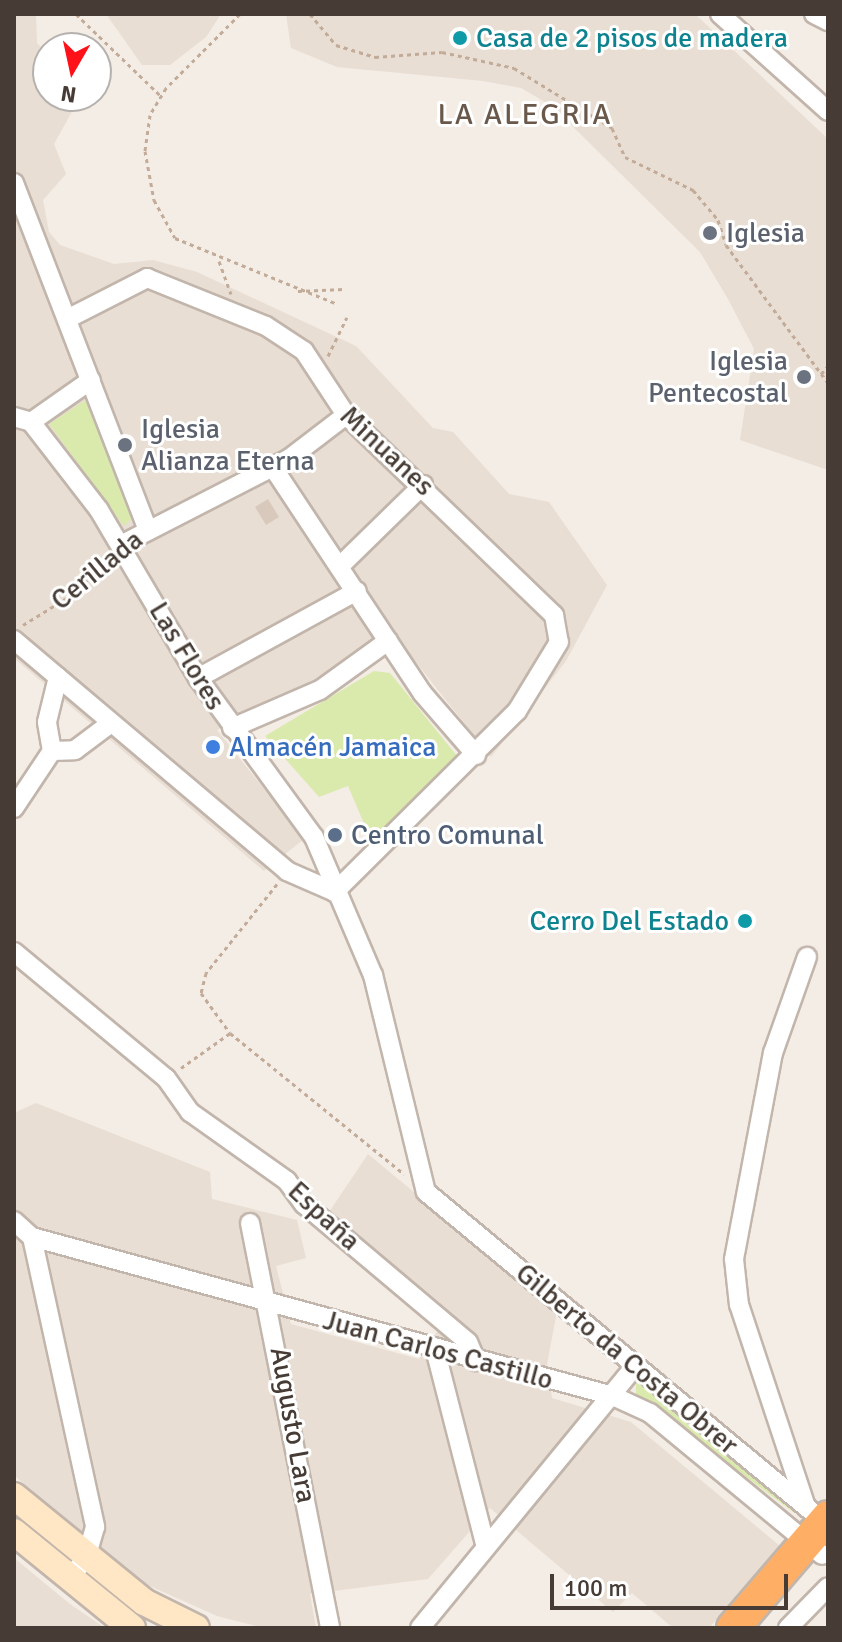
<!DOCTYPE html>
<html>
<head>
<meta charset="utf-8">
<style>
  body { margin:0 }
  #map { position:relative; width:842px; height:1642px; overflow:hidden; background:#f4ede5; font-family:Signika,sans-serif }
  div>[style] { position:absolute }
  .residential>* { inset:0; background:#e8ded3 }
  .green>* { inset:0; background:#daeaac }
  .building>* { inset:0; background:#d9c9bd }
  .path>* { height:3px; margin-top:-1.5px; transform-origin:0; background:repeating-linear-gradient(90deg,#c2ab98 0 4px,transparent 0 8px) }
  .roads { filter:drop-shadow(2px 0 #c2b5ab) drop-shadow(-2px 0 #c2b5ab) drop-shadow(0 2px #c2b5ab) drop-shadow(0 -2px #c2b5ab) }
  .street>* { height:18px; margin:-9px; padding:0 9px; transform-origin:9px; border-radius:9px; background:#fff }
  .secondary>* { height:26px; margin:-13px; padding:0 13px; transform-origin:13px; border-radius:13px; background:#ffe6c4 }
  .highway>* { height:32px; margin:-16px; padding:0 16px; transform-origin:16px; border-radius:16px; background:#ffaf65 }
  .dots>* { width:22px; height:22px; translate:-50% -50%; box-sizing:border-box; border:4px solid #fff; border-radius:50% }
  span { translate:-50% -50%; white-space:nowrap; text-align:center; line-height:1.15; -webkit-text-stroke:6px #fff; paint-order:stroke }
  .culture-label { font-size:28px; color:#0d838f }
  .left { translate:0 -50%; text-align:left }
  .right { translate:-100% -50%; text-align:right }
  .worship-label { font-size:28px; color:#5b616d }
  .street-label { font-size:28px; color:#463c35 }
  .shop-label { font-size:28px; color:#366cbe }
  .service-label { font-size:28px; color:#4e5e75 }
  .neighbourhood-label { font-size:30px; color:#6a584b; letter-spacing:2px }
  .frame { position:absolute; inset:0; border:16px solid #463c35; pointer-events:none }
  .north { position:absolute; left:32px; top:32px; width:80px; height:80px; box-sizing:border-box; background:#fff; border:2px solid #b5b1ae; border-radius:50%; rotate:189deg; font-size:22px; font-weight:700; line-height:32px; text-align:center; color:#463c35 }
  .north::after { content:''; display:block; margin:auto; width:28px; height:36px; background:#ff1119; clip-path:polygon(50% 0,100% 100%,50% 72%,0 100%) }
  .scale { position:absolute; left:550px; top:1574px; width:238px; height:36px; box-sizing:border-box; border:4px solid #463c35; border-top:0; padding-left:10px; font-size:24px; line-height:28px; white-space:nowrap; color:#463c35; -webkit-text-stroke:6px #fff; paint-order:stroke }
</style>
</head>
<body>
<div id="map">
  <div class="residential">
    <i style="clip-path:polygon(14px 14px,36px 14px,37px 43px,48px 54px,48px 96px,70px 96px,74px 108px,54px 144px,66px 174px,43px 200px,49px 232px,60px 245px,114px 264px,153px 260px,197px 272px,356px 346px,433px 428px,453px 432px,509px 494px,549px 502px,607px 585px,566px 661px,491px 757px,396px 637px,217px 730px,304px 839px,264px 871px,14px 658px)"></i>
    <i style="clip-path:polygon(106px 14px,221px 14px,206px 37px,170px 65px,142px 65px)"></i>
    <i style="clip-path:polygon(286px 14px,695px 14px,828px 139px,828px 470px,740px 440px,754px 349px,728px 299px,700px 252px,552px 106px,521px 88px,483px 81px,337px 67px,291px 48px)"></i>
    <i style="clip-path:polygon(36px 1103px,210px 1172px,212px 1199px,297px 1220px,306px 1258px,276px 1266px,291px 1324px,419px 1359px,438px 1330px,319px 1227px,368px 1154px,557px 1311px,547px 1364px,552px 1398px,631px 1422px,780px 1546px,709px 1628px,673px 1628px,632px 1593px,613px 1612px,490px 1508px,428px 1579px,310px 1594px,316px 1628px,264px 1628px,217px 1616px,132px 1578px,14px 1475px,14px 1113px)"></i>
    <i style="clip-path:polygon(14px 1558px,70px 1604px,105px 1628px,14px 1628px)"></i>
  </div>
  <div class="green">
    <i style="clip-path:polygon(89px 398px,134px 516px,124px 526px,49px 424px)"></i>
    <i style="clip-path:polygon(374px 671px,390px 673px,457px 756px,371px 840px,348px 786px,319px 797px,265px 736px)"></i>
    <i style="clip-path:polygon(644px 1382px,794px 1507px,793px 1512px,636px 1394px,636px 1383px)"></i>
  </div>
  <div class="building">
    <i style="clip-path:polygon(268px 499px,279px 517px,266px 525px,255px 507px)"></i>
  </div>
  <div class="path">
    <i style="left:76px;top:14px;width:118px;rotate:44deg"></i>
    <i style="left:240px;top:14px;width:105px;rotate:135deg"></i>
    <i style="left:166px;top:88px;width:31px;rotate:121deg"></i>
    <i style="left:150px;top:115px;width:36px;rotate:98deg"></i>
    <i style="left:145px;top:151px;width:50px;rotate:79.6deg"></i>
    <i style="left:154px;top:200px;width:43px;rotate:61.1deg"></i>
    <i style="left:175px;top:238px;width:173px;rotate:22.1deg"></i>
    <i style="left:310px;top:14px;width:40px;rotate:50deg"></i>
    <i style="left:336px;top:45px;width:41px;rotate:17.1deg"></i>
    <i style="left:375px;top:57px;width:67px;rotate:-4.3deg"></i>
    <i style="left:442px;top:52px;width:74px;rotate:12.5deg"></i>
    <i style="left:514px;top:68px;width:115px;rotate:31.5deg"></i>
    <i style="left:612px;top:128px;width:32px;rotate:66deg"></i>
    <i style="left:625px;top:157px;width:76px;rotate:25.9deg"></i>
    <i style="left:693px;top:190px;width:39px;rotate:50deg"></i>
    <i style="left:718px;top:220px;width:26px;rotate:72deg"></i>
    <i style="left:726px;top:245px;width:172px;rotate:53.5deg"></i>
    <i style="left:219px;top:261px;width:35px;rotate:70deg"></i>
    <i style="left:298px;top:291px;width:46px;rotate:-2.5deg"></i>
    <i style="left:328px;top:356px;width:43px;rotate:-64deg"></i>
    <i style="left:821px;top:374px;width:11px;rotate:-49deg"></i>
    <i style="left:23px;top:625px;width:59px;rotate:-31.8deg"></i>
    <i style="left:73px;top:594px;width:49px;rotate:-45deg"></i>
    <i style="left:277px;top:884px;width:114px;rotate:128.6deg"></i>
    <i style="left:206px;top:973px;width:21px;rotate:104deg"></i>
    <i style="left:201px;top:993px;width:49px;rotate:54.1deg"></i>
    <i style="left:230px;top:1033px;width:224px;rotate:39deg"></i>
    <i style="left:181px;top:1068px;width:60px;rotate:-35.5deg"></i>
  </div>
  <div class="roads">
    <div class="street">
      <i style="left:720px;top:14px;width:145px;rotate:41.9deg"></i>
      <i style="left:814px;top:14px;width:16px;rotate:27deg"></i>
      <i style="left:14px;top:183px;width:370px;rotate:68.9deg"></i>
      <i style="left:69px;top:318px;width:88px;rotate:-27.1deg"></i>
      <i style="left:147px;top:278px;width:128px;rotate:22deg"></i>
      <i style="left:266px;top:326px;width:45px;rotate:33.3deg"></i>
      <i style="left:304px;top:351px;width:77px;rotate:56.7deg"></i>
      <i style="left:346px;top:415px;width:289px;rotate:43.9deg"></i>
      <i style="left:554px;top:615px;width:27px;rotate:80deg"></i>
      <i style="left:559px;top:642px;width:81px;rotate:121.3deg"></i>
      <i style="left:517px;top:711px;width:257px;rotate:135.2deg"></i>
      <i style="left:14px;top:417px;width:18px;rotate:16deg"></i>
      <i style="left:31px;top:422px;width:73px;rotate:-35deg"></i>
      <i style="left:31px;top:422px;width:111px;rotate:52.3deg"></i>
      <i style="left:99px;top:510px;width:195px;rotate:59.5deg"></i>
      <i style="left:198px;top:678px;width:197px;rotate:53.9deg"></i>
      <i style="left:314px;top:837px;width:150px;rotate:66.9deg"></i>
      <i style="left:373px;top:975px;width:223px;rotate:76.3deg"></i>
      <i style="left:426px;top:1192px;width:522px;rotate:39.64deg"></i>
      <i style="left:272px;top:466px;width:273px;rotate:56.5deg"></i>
      <i style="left:423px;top:694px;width:81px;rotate:49deg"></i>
      <i style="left:121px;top:545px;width:190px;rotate:-27.2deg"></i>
      <i style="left:290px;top:458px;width:71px;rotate:-37.5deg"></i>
      <i style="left:341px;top:565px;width:115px;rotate:-44.3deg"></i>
      <i style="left:14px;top:640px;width:358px;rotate:40.2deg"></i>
      <i style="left:287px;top:871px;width:52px;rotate:23.6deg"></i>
      <i style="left:198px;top:678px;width:181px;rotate:-28.7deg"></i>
      <i style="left:232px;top:728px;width:96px;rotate:-23.4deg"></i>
      <i style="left:320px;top:690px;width:84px;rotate:-35.8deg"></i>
      <i style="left:52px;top:751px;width:23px;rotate:-2deg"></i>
      <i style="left:75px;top:750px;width:45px;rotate:-36.9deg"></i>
      <i style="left:14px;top:808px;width:69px;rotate:-56.3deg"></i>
      <i style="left:52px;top:751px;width:29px;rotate:-100deg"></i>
      <i style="left:47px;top:722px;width:46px;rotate:-76.3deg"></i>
      <i style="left:14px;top:952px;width:197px;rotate:39.7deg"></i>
      <i style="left:166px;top:1078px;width:42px;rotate:54.8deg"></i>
      <i style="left:190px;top:1112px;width:119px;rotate:35.4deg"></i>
      <i style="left:287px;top:1181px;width:29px;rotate:54deg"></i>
      <i style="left:304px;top:1204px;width:214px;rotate:40.1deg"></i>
      <i style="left:468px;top:1342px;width:21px;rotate:67deg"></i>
      <i style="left:14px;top:1221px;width:24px;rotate:42deg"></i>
      <i style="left:32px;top:1237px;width:602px;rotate:15.31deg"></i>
      <i style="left:613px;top:1396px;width:41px;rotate:24.7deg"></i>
      <i style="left:650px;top:1413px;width:223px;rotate:39.5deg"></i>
      <i style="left:250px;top:1223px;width:413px;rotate:78.8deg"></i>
      <i style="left:32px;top:1237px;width:297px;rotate:77.7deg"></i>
      <i style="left:95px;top:1527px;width:32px;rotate:106deg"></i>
      <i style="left:86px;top:1558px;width:27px;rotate:129deg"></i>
      <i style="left:435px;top:1349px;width:204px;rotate:75.6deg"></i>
      <i style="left:806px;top:1507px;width:213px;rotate:-108.3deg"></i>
      <i style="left:739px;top:1305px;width:46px;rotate:-96.2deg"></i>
      <i style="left:734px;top:1259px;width:210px;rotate:-79.3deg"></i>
      <i style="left:773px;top:1053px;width:102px;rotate:-70.5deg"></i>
      <i style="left:420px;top:1628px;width:339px;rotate:-50.6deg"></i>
      <i style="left:788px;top:1628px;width:57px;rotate:-45.7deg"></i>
    </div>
    <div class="secondary">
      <i style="left:14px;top:1496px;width:168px;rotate:39.2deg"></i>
      <i style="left:144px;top:1602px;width:58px;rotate:26.6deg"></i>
      <i style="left:14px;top:1532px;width:152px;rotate:39.1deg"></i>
    </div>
    <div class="highway">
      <i style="left:733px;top:1628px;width:146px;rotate:-49.4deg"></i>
    </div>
  </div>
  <div class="dots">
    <i style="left:460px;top:38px;background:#0f9aa8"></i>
    <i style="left:710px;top:233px;background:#6b7280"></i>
    <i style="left:804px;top:377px;background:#6b7280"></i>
    <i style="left:125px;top:445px;background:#6b7280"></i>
    <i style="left:213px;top:747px;background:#3f7fe0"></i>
    <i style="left:335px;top:835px;background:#5c6f8a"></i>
    <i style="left:745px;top:921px;background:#0f9aa8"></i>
  </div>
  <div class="culture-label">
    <span class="left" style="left:476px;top:38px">Casa de 2 pisos de madera</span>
    <span class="right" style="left:729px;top:921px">Cerro Del Estado</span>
  </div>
  <div class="worship-label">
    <span class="left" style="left:726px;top:233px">Iglesia</span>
    <span class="right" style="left:788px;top:377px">Iglesia<br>Pentecostal</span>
    <span class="left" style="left:141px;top:445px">Iglesia<br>Alianza Eterna</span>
  </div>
  <div class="street-label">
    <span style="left:387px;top:451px;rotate:43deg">Minuanes</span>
    <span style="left:97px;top:570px;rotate:-39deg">Cerillada</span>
    <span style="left:187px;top:656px;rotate:59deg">Las Flores</span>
    <span style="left:324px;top:1216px;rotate:43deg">España</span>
    <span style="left:438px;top:1350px;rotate:15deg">Juan Carlos Castillo</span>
    <span style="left:627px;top:1359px;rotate:40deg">Gilberto da Costa Obrer</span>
    <span style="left:293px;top:1425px;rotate:80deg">Augusto Lara</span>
  </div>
  <div class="shop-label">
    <span class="left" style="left:229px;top:747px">Almacén Jamaica</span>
  </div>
  <div class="service-label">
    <span class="left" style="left:351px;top:835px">Centro Comunal</span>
  </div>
  <div class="neighbourhood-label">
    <span style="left:525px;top:115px">LA ALEGRIA</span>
  </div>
  <div class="frame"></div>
  <div class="north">N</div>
  <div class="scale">100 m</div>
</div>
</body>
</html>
